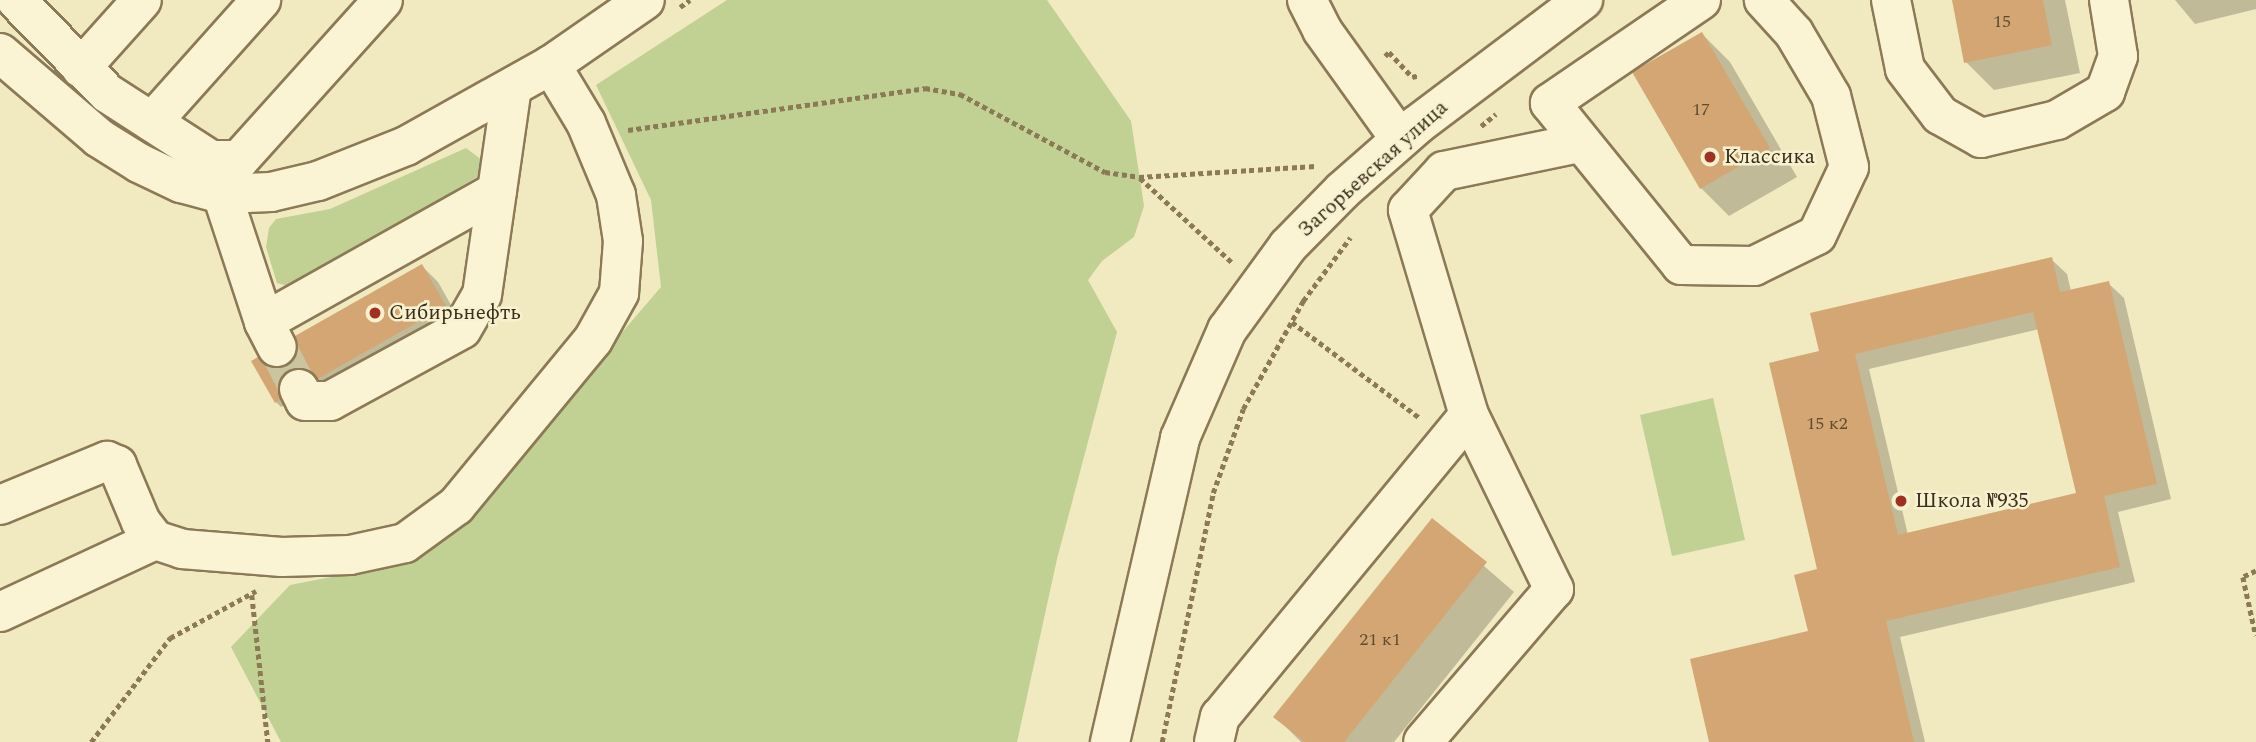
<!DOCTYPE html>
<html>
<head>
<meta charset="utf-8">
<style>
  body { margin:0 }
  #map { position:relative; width:2256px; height:742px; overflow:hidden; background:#f1e9c0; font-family:Spectral,serif }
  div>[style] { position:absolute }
  .green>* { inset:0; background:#c1d093 }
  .shadow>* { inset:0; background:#0003 }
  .building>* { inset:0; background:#d3a673 }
  .minor-tunnel>* { height:38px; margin-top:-19px; transform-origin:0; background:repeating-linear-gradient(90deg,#ccc49f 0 38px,transparent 0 57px) }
  .path>* { height:4.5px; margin-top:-2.25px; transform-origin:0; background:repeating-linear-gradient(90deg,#8c7956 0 5px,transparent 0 8.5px) }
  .roads { filter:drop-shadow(2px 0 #8c7956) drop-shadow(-2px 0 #8c7956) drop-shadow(0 2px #8c7956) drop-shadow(0 -2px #8c7956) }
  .minor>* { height:38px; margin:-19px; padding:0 19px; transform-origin:19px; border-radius:19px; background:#fbf4d4 }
  .dots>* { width:19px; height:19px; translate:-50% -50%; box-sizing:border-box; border:4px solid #f8f1d0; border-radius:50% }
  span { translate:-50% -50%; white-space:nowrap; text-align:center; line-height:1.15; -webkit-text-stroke:5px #f8f1d0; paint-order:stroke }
  .number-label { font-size:18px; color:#604c32 }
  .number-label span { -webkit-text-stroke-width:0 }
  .poi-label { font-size:21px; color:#3a2e1c }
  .left { translate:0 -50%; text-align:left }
  .street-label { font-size:21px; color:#3a2e1c }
</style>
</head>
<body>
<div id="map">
  <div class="green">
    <i style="clip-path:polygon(727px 0,1047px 0,1131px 121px,1144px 206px,1134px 237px,1102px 261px,1088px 280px,1117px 332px,1057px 559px,1017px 742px,281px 742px,231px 647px,290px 585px,393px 565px,457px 525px,661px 287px,651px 200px,596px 85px)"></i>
    <i style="clip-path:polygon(466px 148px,482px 160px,482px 174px,291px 287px,277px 283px,266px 247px,269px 228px,276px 219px,330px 209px)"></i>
    <i style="clip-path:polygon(1713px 398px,1745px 540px,1672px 556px,1640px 415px)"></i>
  </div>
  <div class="shadow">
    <i style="clip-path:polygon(1953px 0,2065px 0,2080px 73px,1994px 90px,1966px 62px)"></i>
    <i style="clip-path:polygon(2175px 0,2256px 0,2256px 9px,2195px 24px)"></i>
    <i style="clip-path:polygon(1702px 34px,1730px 62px,1797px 177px,1729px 216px,1701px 188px)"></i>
    <i style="clip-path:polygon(evenodd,2051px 259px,2067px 274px,2071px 291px,2108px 283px,2124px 298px,2171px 499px,2118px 512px,2135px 582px,1900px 637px,1925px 742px,1711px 742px,1810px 633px,1819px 570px,1821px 352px,2051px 259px,2039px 329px,2078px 494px,1908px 535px,1869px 369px,2039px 329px)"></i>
    <i style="clip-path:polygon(422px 266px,438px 282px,460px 321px,359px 364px,281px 407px,276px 402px)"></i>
    <i style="clip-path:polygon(1432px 521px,1514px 592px,1394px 742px,1301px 742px,1276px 717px)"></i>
  </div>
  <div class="building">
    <i style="clip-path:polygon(1952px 0,2043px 0,2052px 45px,1964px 63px)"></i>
    <i style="clip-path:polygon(1702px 32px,1770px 148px,1700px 189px,1632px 72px)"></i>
    <i style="clip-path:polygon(evenodd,2052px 257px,2060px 292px,2109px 281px,2157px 484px,2104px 496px,2120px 567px,1886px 621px,1914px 742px,1709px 742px,1690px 659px,1808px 631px,1794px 575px,1817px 569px,1769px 363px,1819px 351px,1810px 313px,2052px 257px,2033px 312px,2076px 493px,1898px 535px,1855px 354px,2033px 312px)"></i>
    <i style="clip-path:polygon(422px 264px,446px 306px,275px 403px,251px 361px)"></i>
    <i style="clip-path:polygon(1432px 518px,1487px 562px,1344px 742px,1305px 742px,1273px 717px)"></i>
  </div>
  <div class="minor-tunnel">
    <i style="left:277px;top:347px;width:47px;rotate:62.4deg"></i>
  </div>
  <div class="path">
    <i style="left:680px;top:7px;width:12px;rotate:-35deg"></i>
    <i style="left:1385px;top:56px;width:6px;rotate:-45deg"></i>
    <i style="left:1389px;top:52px;width:34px;rotate:47deg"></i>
    <i style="left:1412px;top:77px;width:8px;rotate:-14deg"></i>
    <i style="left:1481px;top:126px;width:19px;rotate:-39deg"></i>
    <i style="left:628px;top:130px;width:300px;rotate:-8deg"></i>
    <i style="left:925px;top:88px;width:36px;rotate:10deg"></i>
    <i style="left:960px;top:94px;width:165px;rotate:28.3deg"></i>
    <i style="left:1105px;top:172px;width:34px;rotate:8deg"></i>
    <i style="left:1139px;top:177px;width:177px;rotate:-3.6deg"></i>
    <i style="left:1140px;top:178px;width:127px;rotate:42.5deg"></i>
    <i style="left:1292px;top:322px;width:160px;rotate:36.9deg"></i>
    <i style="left:2256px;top:571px;width:14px;rotate:155deg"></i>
    <i style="left:2243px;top:577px;width:60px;rotate:77.6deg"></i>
    <i style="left:252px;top:595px;width:148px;rotate:83.8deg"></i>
    <i style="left:91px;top:742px;width:131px;rotate:-52.8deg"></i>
    <i style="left:170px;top:638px;width:98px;rotate:-28.7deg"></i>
    <i style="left:1162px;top:742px;width:254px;rotate:-78.4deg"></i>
    <i style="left:1213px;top:493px;width:89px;rotate:-70.3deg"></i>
    <i style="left:1243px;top:409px;width:124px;rotate:-60.9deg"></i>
    <i style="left:1303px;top:301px;width:79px;rotate:-53.3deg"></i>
  </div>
  <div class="roads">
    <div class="minor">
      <i style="left:16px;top:0;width:130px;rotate:45.6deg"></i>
      <i style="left:107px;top:93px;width:124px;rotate:32.8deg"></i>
      <i style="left:211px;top:160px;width:28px"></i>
      <i style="left:239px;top:160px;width:215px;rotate:-48deg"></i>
      <i style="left:1307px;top:0;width:34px;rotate:63deg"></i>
      <i style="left:1322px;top:30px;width:134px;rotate:54.4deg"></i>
      <i style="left:1701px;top:0;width:183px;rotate:145.7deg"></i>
      <i style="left:1550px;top:103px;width:208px;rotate:51deg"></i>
      <i style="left:1681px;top:265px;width:73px;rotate:0.8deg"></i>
      <i style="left:1754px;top:266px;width:70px;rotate:-26.2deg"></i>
      <i style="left:1817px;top:235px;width:75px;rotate:-64.8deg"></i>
      <i style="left:1849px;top:167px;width:73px;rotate:-104.2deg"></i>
      <i style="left:1831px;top:96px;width:73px;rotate:-120.4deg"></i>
      <i style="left:1794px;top:33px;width:45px;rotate:-132.3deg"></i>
      <i style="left:1891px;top:0;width:70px;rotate:78.5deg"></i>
      <i style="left:1905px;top:69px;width:58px;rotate:52.7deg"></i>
      <i style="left:1940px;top:115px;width:47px;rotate:29.3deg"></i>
      <i style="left:1981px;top:138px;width:78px;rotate:-13.3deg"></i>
      <i style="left:2057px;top:120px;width:56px;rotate:-30.3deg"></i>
      <i style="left:2105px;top:92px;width:38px;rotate:-70deg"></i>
      <i style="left:2118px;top:56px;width:57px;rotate:-99.1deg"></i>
      <i style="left:0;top:53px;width:130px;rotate:40.6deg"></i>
      <i style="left:99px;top:138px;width:47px;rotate:32deg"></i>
      <i style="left:139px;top:163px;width:47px;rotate:25.5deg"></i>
      <i style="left:181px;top:183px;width:42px;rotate:15deg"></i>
      <i style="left:222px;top:194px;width:49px;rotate:-2.3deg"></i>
      <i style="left:271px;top:192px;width:48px;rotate:-13.2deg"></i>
      <i style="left:318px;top:181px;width:95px;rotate:-21.7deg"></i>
      <i style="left:406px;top:146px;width:166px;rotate:-29.2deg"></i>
      <i style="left:551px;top:65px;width:114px;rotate:-34.7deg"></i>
      <i style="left:81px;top:68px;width:91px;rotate:-48.1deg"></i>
      <i style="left:152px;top:122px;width:164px;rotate:-48.2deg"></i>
      <i style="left:222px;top:194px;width:135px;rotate:71.8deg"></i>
      <i style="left:264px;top:322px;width:28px;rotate:63deg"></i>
      <i style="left:264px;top:322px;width:267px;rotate:-29.3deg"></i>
      <i style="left:299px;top:389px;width:13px;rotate:63deg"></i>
      <i style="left:305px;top:401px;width:25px"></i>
      <i style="left:330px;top:401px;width:150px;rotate:-28.6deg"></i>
      <i style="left:462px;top:329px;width:39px;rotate:-60deg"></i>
      <i style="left:482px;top:295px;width:209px;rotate:-81.8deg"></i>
      <i style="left:1469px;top:415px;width:214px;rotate:-106.6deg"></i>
      <i style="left:1408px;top:210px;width:53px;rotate:-47.3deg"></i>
      <i style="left:1444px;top:171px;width:138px;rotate:-11.7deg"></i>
      <i style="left:0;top:505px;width:116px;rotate:-22.4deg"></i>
      <i style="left:107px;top:461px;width:11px;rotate:22deg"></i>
      <i style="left:117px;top:465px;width:62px;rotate:67.2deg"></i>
      <i style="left:141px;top:522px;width:23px;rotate:52deg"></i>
      <i style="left:155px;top:540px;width:28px;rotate:18deg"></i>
      <i style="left:182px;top:549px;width:100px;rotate:4.6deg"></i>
      <i style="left:282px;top:557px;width:68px;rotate:-1.7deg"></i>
      <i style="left:350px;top:555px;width:56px;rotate:-12.3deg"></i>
      <i style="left:405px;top:543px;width:63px;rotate:-36deg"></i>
      <i style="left:456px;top:506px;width:215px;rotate:-50.5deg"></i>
      <i style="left:593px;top:340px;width:54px;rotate:-61deg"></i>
      <i style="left:619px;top:293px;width:52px;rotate:-85.6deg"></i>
      <i style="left:623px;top:241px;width:47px;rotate:-98.7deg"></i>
      <i style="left:616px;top:195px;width:78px;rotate:-112.6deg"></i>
      <i style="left:586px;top:123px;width:68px;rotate:-121.1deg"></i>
      <i style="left:0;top:612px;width:171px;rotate:-24.9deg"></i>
      <i style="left:1110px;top:742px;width:312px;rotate:-77deg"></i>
      <i style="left:1180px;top:438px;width:118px;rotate:-66.5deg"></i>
      <i style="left:1227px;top:330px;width:104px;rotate:-54deg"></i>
      <i style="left:1288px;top:246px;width:77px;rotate:-45.5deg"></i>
      <i style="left:1342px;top:191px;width:100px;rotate:-41.3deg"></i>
      <i style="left:1417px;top:125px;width:208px;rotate:-37deg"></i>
      <i style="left:1214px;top:742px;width:26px;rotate:-77deg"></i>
      <i style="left:1220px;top:717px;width:391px;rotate:-50.5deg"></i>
      <i style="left:1469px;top:415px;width:194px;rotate:64deg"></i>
      <i style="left:1554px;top:589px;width:201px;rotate:130.6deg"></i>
    </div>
  </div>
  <div class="dots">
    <i style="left:1710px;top:157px;background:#a03021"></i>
    <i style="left:375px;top:313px;background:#a03021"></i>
    <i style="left:1901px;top:501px;background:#a03021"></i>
  </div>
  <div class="number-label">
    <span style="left:2002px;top:22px">15</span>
    <span style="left:1701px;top:110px">17</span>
    <span style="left:1827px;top:424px">15 к2</span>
    <span style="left:1380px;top:640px">21 к1</span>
  </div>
  <div class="poi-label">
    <span class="left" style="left:1724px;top:157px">Классика</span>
    <span class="left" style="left:389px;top:313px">Сибирьнефть</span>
    <span class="left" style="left:1915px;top:501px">Школа №935</span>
  </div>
  <div class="street-label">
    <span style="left:1373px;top:169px;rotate:-42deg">Загорьевская улица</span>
  </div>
</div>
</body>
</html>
